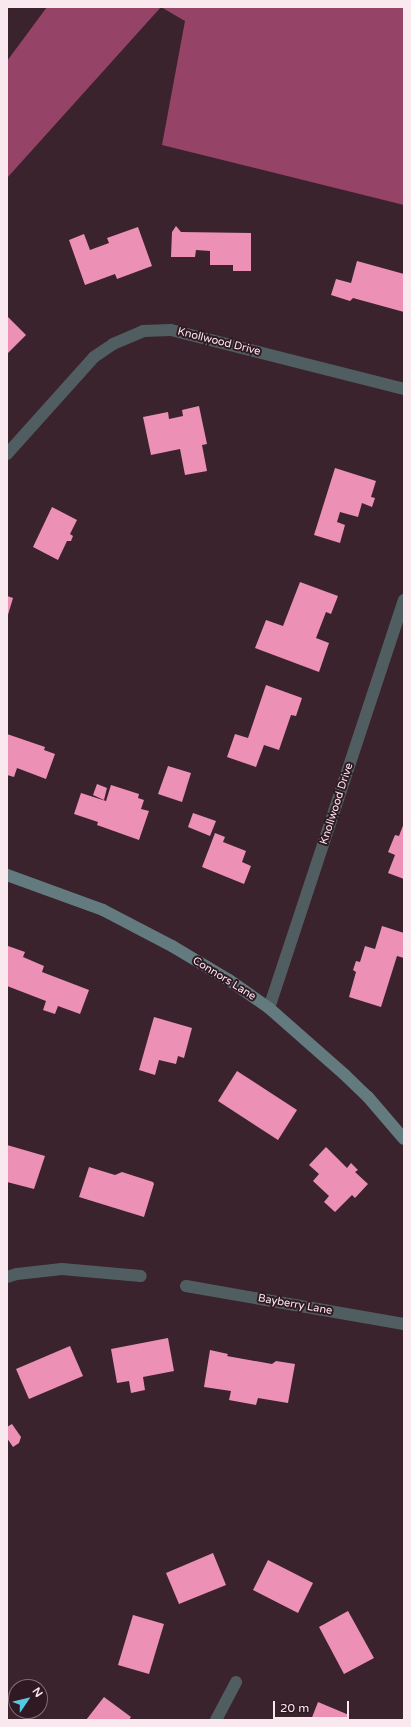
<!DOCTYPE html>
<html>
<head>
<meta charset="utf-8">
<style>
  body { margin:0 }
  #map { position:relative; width:411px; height:1727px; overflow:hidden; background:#3b232d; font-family:"Varela Round",sans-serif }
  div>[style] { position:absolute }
  .forest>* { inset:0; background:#964368 }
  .building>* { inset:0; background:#ec90b6 }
  .street>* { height:12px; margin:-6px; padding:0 6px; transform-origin:6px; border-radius:6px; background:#505e61 }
  .secondary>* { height:12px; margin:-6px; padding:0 6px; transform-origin:6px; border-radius:6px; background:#637a7f }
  span { translate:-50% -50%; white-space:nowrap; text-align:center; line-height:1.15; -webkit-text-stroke:4px #311923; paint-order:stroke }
  .street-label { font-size:11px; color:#f9e8ee }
  .frame { position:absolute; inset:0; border:8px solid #f9e8ee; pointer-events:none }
  .north { position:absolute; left:8px; top:1679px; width:40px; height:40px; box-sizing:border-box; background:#311923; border:1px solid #816c74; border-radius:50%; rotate:55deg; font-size:11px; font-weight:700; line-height:16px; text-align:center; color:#f9e8ee }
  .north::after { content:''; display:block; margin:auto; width:14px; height:18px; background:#56c9e0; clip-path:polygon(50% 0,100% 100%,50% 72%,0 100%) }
  .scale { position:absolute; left:273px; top:1701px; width:76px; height:18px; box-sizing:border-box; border:2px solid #f9e8ee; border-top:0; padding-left:5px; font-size:12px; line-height:14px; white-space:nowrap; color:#f9e8ee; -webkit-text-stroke:3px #311923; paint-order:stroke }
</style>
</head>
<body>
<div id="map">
  <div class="forest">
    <i style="clip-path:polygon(47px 7px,404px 7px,404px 205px,162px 145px,185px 21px,161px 7px,7px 178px,7px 61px)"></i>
  </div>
  <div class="building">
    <i style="clip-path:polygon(176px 226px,181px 232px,251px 233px,251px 271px,233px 271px,233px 265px,210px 265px,210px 251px,196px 250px,195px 257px,171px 257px,172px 232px)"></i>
    <i style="clip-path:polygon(138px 227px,152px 266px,117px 279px,115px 274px,85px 285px,69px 240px,84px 234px,90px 250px,109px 243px,107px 238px)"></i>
    <i style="clip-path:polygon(357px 261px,404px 274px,404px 312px,353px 298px,350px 301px,331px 295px,336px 279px,351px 283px)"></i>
    <i style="clip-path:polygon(7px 316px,26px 335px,7px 354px)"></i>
    <i style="clip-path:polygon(199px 406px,207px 444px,202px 445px,207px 471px,185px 475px,180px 449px,151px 455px,143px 417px,168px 412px,169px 419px,183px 416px,182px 410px)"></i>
    <i style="clip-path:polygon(335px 468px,376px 481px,371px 497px,375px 498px,372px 507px,362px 503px,358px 517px,340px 512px,337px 522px,345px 525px,340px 543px,314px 535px)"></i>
    <i style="clip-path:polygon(52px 507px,77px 520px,70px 534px,73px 536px,71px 541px,67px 541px,58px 560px,33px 547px)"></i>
    <i style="clip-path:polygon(300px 582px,338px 596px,331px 614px,326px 612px,316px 638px,329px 643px,319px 672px,255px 648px,266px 620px,283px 626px)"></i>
    <i style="clip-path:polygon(7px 596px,13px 598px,7px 618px)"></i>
    <i style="clip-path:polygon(266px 685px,302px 698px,296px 716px,291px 715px,279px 750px,264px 745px,256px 767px,227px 757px,235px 734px,248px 738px)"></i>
    <i style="clip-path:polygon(7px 734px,45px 747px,44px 750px,55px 754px,46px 779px,17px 768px,14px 777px,7px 775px)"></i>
    <i style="clip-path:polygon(168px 766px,191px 773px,182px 802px,158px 794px)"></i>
    <i style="clip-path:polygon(97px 784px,107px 788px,104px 800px,93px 795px)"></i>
    <i style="clip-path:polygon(111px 785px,139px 794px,138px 798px,144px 800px,141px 809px,149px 811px,139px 840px,97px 825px,98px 822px,74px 814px,81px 793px,106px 801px)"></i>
    <i style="clip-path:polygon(193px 813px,216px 821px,210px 836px,188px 827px)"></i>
    <i style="clip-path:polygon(404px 823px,404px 879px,388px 873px,395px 855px,388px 852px,395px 835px,399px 836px)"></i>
    <i style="clip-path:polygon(215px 833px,225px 837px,223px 842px,246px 851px,242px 862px,251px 866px,244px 884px,202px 867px)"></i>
    <i style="clip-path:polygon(382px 926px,404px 933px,404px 958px,397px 956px,381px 1007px,349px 997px,356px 972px,353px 970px,356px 961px,360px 962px,365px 946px,375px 949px)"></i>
    <i style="clip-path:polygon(8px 946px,25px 952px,23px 957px,44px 966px,42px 972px,89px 990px,80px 1014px,58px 1006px,55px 1014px,43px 1010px,46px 1001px,7px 986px)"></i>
    <i style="clip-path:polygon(154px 1017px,192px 1028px,184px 1058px,178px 1056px,176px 1064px,159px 1060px,155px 1075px,139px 1070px)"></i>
    <i style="clip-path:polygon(237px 1071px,297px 1110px,278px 1140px,218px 1101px)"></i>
    <i style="clip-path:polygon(7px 1145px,45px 1156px,34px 1189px,7px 1182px)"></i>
    <i style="clip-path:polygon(326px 1147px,347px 1168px,351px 1163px,358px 1170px,355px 1172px,368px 1184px,355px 1198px,352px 1195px,335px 1212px,324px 1202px,329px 1196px,313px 1181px,319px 1174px,309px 1165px)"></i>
    <i style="clip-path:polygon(89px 1167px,115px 1175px,122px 1172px,153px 1182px,154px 1184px,144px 1217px,79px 1197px)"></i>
    <i style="clip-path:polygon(168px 1338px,174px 1371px,143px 1377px,145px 1390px,131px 1393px,129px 1381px,117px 1383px,111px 1349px)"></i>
    <i style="clip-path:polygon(70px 1346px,83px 1376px,29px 1399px,16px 1369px)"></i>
    <i style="clip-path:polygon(210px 1350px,228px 1354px,227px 1356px,272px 1364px,276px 1361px,295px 1364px,288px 1403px,258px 1398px,256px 1405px,229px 1400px,231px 1391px,204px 1387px)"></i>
    <i style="clip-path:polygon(12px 1424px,21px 1437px,19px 1443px,13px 1447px,7px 1438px,7px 1427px)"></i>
    <i style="clip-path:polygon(213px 1553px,226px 1585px,179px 1604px,166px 1573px)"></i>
    <i style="clip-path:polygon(268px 1560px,313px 1583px,298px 1613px,253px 1590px)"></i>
    <i style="clip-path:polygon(348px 1611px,374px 1658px,344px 1674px,319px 1627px)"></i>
    <i style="clip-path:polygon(133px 1615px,164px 1624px,149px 1674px,118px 1665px)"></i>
    <i style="clip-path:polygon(104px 1697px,131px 1717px,129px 1720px,86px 1720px)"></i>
    <i style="clip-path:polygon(318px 1702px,349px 1715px,347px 1720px,311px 1720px)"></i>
  </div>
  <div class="street">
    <i style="left:7px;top:454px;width:130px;rotate:-48.1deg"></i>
    <i style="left:94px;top:357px;width:23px;rotate:-34deg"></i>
    <i style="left:113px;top:344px;width:33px;rotate:-23deg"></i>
    <i style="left:143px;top:331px;width:28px;rotate:-2deg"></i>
    <i style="left:171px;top:330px;width:240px;rotate:14.2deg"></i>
    <i style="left:269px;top:1008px;width:430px;rotate:-71.7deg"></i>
    <i style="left:7px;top:1277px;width:10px;rotate:-17deg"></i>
    <i style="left:17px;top:1274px;width:45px;rotate:-6.3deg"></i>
    <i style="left:62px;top:1269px;width:79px;rotate:5.1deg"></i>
    <i style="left:186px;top:1286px;width:221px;rotate:9.9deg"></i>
    <i style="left:216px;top:1720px;width:43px;rotate:-62.2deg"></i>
  </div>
  <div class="secondary">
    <i style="left:7px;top:875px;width:102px;rotate:20deg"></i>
    <i style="left:103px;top:910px;width:78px;rotate:27.6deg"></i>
    <i style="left:172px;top:946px;width:66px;rotate:30.8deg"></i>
    <i style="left:229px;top:980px;width:49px;rotate:35deg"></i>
    <i style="left:269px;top:1008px;width:101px;rotate:41.4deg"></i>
    <i style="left:345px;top:1075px;width:32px;rotate:44deg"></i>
    <i style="left:368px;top:1097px;width:55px;rotate:49.4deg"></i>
  </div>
  <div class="street-label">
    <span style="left:219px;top:342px;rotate:14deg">Knollwood Drive</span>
    <span style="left:337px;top:804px;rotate:-72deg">Knollwood Drive</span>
    <span style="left:224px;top:979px;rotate:32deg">Connors Lane</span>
    <span style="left:295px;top:1305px;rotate:10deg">Bayberry Lane</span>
  </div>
  <div class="frame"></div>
  <div class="north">N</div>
  <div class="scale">20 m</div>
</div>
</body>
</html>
